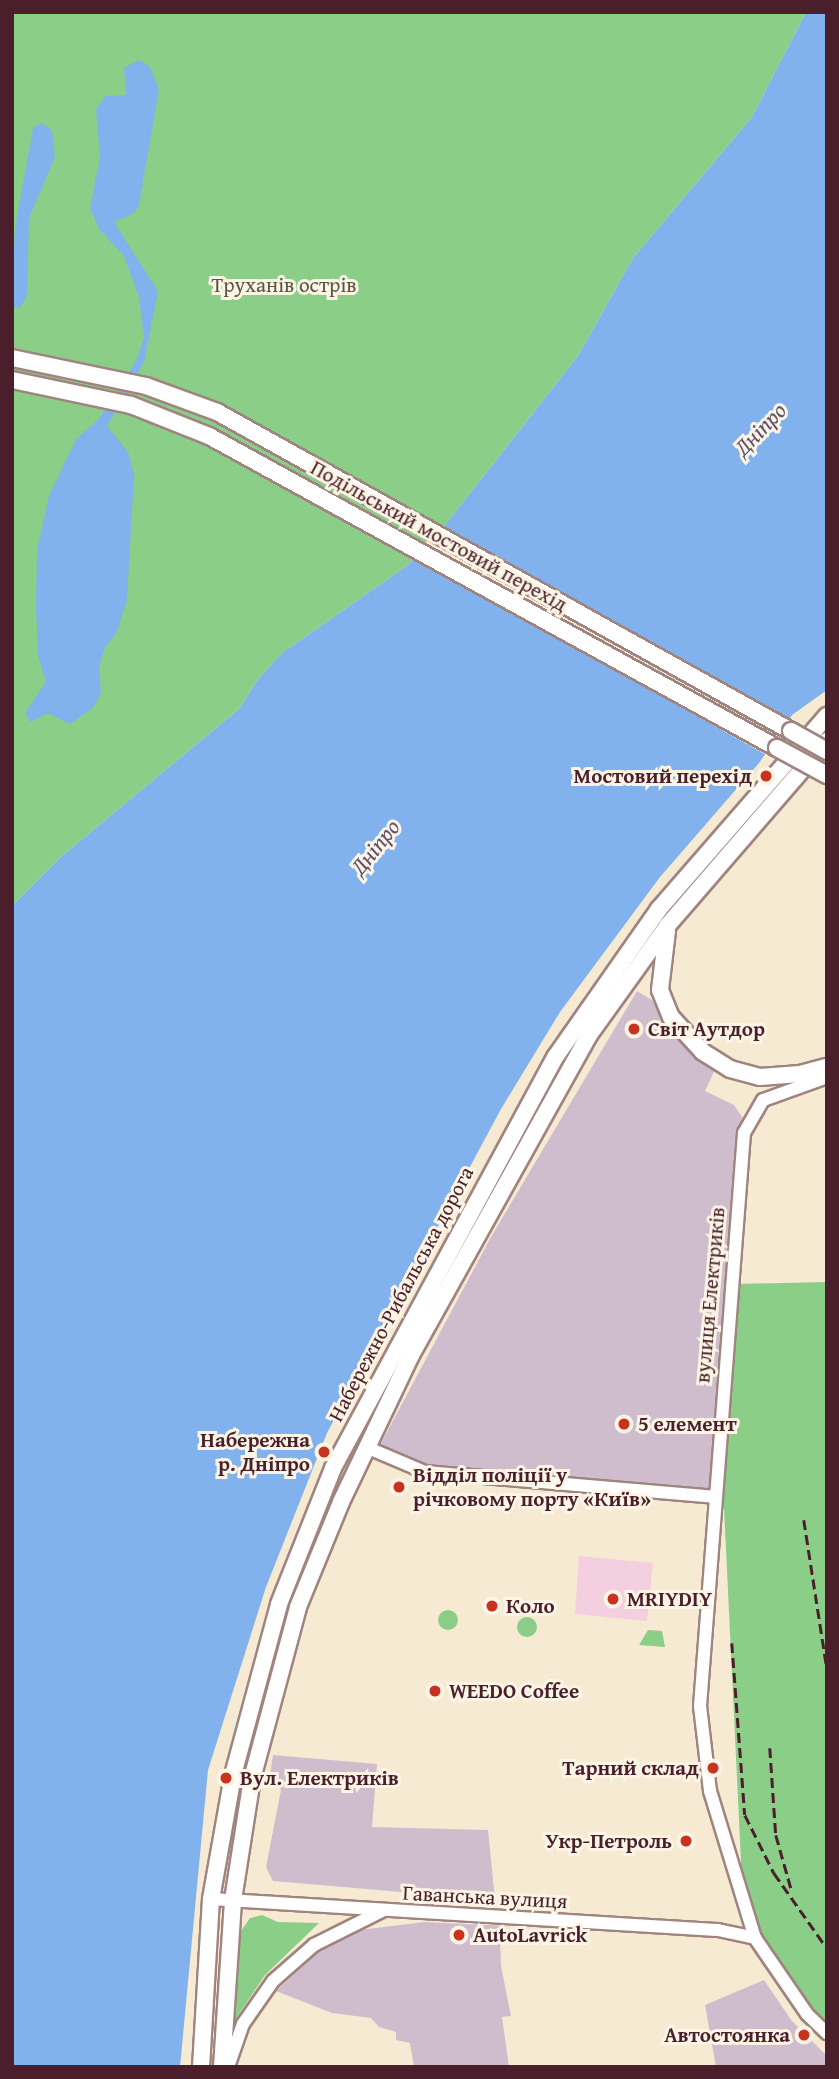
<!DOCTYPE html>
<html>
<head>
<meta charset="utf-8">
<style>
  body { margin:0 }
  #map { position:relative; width:839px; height:2079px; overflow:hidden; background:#f7ead3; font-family:"Gentium Book Plus",serif }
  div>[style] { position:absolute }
  .built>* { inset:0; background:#f3cfdf }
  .industrial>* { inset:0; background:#cfbdce }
  .green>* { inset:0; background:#8ace87 }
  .round { border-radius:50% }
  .water>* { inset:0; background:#82b2ed }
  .pier>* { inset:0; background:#f7ead3 }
  .roads { filter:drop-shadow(2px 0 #a0847f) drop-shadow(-2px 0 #a0847f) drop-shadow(0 2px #a0847f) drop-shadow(0 -2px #a0847f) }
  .minor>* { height:12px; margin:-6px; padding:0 6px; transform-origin:6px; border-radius:6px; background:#fff }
  .major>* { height:16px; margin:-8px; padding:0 8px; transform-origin:8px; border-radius:8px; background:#fff }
  .rail>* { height:2.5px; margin-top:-1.25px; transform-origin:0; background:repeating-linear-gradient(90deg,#4a1f2b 0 10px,transparent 0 15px) }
  .bridges { filter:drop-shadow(2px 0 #a0847f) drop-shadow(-2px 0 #a0847f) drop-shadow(0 2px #a0847f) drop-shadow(0 -2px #a0847f) }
  .major-bridge>* { height:16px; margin:-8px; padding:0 8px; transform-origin:8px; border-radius:8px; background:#fff }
  .dots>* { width:19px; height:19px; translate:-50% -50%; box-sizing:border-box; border:4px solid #fcf5e5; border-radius:50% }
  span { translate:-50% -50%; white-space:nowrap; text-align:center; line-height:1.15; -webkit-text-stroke:6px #fcf5e5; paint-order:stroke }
  .park-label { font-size:21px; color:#5d5447 }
  .street-label { font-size:21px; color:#4a1f2b }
  .poi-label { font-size:21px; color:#4a1f2b; font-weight:700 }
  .right { translate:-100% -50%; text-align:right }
  .left { translate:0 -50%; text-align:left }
  .water-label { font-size:23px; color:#5e526f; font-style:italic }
  .frame { position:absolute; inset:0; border:14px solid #4a1f2b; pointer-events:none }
</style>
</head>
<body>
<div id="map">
  <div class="built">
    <i style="clip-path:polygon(579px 1556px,653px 1563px,647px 1621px,575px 1614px)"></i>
  </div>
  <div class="industrial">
    <i style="clip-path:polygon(637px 991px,665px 1008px,718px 1063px,705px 1091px,734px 1105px,742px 1117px,712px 1494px,422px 1467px,380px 1445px,491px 1237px)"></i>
    <i style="clip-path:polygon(273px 1755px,377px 1764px,372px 1827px,488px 1830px,495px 1900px,273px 1881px,266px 1867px,281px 1790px,270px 1775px)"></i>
    <i style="clip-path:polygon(425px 1922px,506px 1926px,507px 1938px,500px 1939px,501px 1966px,511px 2016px,502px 2017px,509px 2067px,414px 2067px,410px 2043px,396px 2040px,396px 2032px,379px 2027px,371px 2018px,332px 2013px,276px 1991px,321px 1950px,359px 1930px)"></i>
    <i style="clip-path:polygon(764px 1980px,792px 2021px,827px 2056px,827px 2067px,716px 2067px,705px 2005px)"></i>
  </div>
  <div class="green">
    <i style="clip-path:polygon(12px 12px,806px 12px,752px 117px,633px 258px,578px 356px,434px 539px,408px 565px,282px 653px,259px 678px,239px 709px,62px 856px,12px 906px)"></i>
    <i style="clip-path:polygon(827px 1282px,827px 2028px,744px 1924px,723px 1487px,734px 1284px)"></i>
    <i class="round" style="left:438px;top:1610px;width:20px;height:20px"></i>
    <i class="round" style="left:517px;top:1617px;width:20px;height:20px"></i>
    <i style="clip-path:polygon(648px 1630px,662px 1631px,665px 1647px,639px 1645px)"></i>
    <i style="clip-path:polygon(262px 1915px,278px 1922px,319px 1923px,265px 1975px,233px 2023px,241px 1931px,250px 1918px)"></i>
  </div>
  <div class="water">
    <i style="clip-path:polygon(806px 12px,827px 12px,827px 690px,792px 715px,759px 763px,660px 877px,560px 1012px,501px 1109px,327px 1433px,266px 1587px,208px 1770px,180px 2067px,12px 2067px,12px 906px,62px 856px,239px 709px,259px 678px,282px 653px,408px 565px,434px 539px,578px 356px,633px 258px,752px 117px)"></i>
    <i style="clip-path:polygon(139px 60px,150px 67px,159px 89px,139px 205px,134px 213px,114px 222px,158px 291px,144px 362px,107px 426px,128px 452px,134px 474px,127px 600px,116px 634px,105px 647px,99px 667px,101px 693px,93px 708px,70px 724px,48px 713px,30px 722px,25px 713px,46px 682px,38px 655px,36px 607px,37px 550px,49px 496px,76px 439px,98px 420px,136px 361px,144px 338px,139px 297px,124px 256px,99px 229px,90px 208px,100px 157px,96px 109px,106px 96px,126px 95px,124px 68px)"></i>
    <i style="clip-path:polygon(42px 123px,52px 130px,55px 157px,29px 218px,27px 295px,20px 308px,12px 307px,15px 228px,33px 128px)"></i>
  </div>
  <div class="pier">
    <i style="clip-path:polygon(442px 525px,793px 720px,768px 756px,413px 556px)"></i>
  </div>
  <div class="roads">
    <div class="minor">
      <i style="left:827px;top:1077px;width:68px;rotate:160.2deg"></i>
      <i style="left:763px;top:1100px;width:38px;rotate:120deg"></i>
      <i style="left:744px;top:1133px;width:575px;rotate:94.39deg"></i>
      <i style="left:700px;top:1706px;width:86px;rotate:83.3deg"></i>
      <i style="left:710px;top:1791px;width:154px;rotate:73deg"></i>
      <i style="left:755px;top:1938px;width:92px;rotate:55.6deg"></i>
      <i style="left:807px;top:2014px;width:28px;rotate:44deg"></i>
      <i style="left:366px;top:1447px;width:64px;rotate:23deg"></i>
      <i style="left:425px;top:1472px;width:290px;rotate:4.9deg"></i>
      <i style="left:211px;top:1899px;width:508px;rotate:3.5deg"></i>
      <i style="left:718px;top:1930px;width:38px;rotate:12deg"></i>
      <i style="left:228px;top:2067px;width:46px;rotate:-70.8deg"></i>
      <i style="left:243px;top:2024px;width:52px;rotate:-55.1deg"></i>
      <i style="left:273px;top:1981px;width:55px;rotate:-41.3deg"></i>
      <i style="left:314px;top:1945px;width:78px;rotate:-26.6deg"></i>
    </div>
    <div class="major">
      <i style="left:12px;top:358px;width:137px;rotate:11.8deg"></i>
      <i style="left:146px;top:386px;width:76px;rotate:20.1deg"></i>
      <i style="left:217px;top:412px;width:657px;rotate:29.06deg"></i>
      <i style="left:12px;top:380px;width:122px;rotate:11.9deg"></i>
      <i style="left:131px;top:405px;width:84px;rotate:21.7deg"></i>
      <i style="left:209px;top:436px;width:648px;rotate:28.78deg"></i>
      <i style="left:667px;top:931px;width:59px;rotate:96.8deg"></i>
      <i style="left:660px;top:990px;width:29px;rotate:68deg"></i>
      <i style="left:671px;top:1017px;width:47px;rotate:47.6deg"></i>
      <i style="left:703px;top:1052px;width:32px;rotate:32deg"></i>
      <i style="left:730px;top:1069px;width:31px;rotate:15deg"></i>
      <i style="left:760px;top:1077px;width:40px;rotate:-4.3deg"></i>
      <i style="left:800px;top:1074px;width:28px;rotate:-15deg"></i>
      <i style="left:201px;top:2067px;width:168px;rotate:-86.6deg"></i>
      <i style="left:211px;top:1899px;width:126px;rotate:-79.9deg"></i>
      <i style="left:233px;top:1775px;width:177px;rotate:-74.9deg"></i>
      <i style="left:279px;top:1604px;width:146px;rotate:-68.3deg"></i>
      <i style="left:333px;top:1468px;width:468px;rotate:-61.6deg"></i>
      <i style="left:556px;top:1056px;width:179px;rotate:-55deg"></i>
      <i style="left:659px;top:909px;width:256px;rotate:-49deg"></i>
      <i style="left:222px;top:2067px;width:167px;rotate:-86.2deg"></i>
      <i style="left:233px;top:1900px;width:122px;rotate:-81.1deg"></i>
      <i style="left:252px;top:1779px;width:178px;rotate:-75deg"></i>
      <i style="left:298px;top:1607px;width:113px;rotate:-67.7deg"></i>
      <i style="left:341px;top:1502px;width:163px;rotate:-64.5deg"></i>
      <i style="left:411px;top:1355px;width:366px;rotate:-60.9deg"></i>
      <i style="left:589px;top:1035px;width:135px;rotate:-54.3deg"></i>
      <i style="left:668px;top:925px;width:243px;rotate:-49.2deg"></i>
    </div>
  </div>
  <div class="rail">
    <i style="left:804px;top:1520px;width:150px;rotate:81.2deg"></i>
    <i style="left:732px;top:1643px;width:172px;rotate:85.7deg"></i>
    <i style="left:745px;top:1815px;width:65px;rotate:63.4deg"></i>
    <i style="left:774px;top:1873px;width:92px;rotate:54.8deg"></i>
    <i style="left:770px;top:1748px;width:87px;rotate:86.1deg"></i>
    <i style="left:776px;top:1835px;width:55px;rotate:74.2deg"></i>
  </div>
  <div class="bridges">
    <div class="major-bridge">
      <i style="left:791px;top:731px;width:41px;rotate:29.1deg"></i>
      <i style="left:777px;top:748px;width:57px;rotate:28.4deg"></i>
    </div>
  </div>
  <div class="dots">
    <i style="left:766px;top:776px;background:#c8321e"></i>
    <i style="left:634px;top:1029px;background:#c8321e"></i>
    <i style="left:624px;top:1424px;background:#c8321e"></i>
    <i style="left:324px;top:1452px;background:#c8321e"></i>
    <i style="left:399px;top:1487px;background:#c8321e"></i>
    <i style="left:613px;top:1599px;background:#c8321e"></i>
    <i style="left:492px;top:1606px;background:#c8321e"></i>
    <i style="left:435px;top:1691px;background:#c8321e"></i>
    <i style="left:713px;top:1768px;background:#c8321e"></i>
    <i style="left:226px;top:1778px;background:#c8321e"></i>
    <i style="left:686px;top:1841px;background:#c8321e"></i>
    <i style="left:459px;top:1935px;background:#c8321e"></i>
    <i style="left:804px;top:2035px;background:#c8321e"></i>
  </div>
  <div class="park-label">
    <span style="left:284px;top:285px">Труханів острів</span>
  </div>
  <div class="street-label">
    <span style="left:439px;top:536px;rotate:29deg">Подільський мостовий перехід</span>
    <span style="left:401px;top:1294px;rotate:-62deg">Набережно-Рибальська дорога</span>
    <span style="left:710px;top:1295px;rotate:-85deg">вулиця Електриків</span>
    <span style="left:485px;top:1897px;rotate:3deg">Гаванська вулиця</span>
  </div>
  <div class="poi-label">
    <span class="right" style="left:752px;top:776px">Мостовий перехід</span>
    <span class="left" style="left:648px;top:1029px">Світ Аутдор</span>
    <span class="left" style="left:638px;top:1424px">5 елемент</span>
    <span class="right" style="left:310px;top:1452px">Набережна<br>р. Дніпро</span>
    <span class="left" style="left:413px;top:1487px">Відділ поліції у<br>річковому порту «Київ»</span>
    <span class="left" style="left:627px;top:1599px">MRIYDIY</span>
    <span class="left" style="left:506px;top:1606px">Коло</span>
    <span class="left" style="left:449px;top:1691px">WEEDO Coffee</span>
    <span class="right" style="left:699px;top:1768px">Тарний склад</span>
    <span class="left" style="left:240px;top:1778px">Вул. Електриків</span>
    <span class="right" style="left:672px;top:1841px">Укр-Петроль</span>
    <span class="left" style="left:473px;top:1935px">AutoLavrick</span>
    <span class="right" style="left:790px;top:2035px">Автостоянка</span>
  </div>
  <div class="water-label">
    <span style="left:760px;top:429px;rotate:-46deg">Дніпро</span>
    <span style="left:375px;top:847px;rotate:-51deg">Дніпро</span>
  </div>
  <div class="frame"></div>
</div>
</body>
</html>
